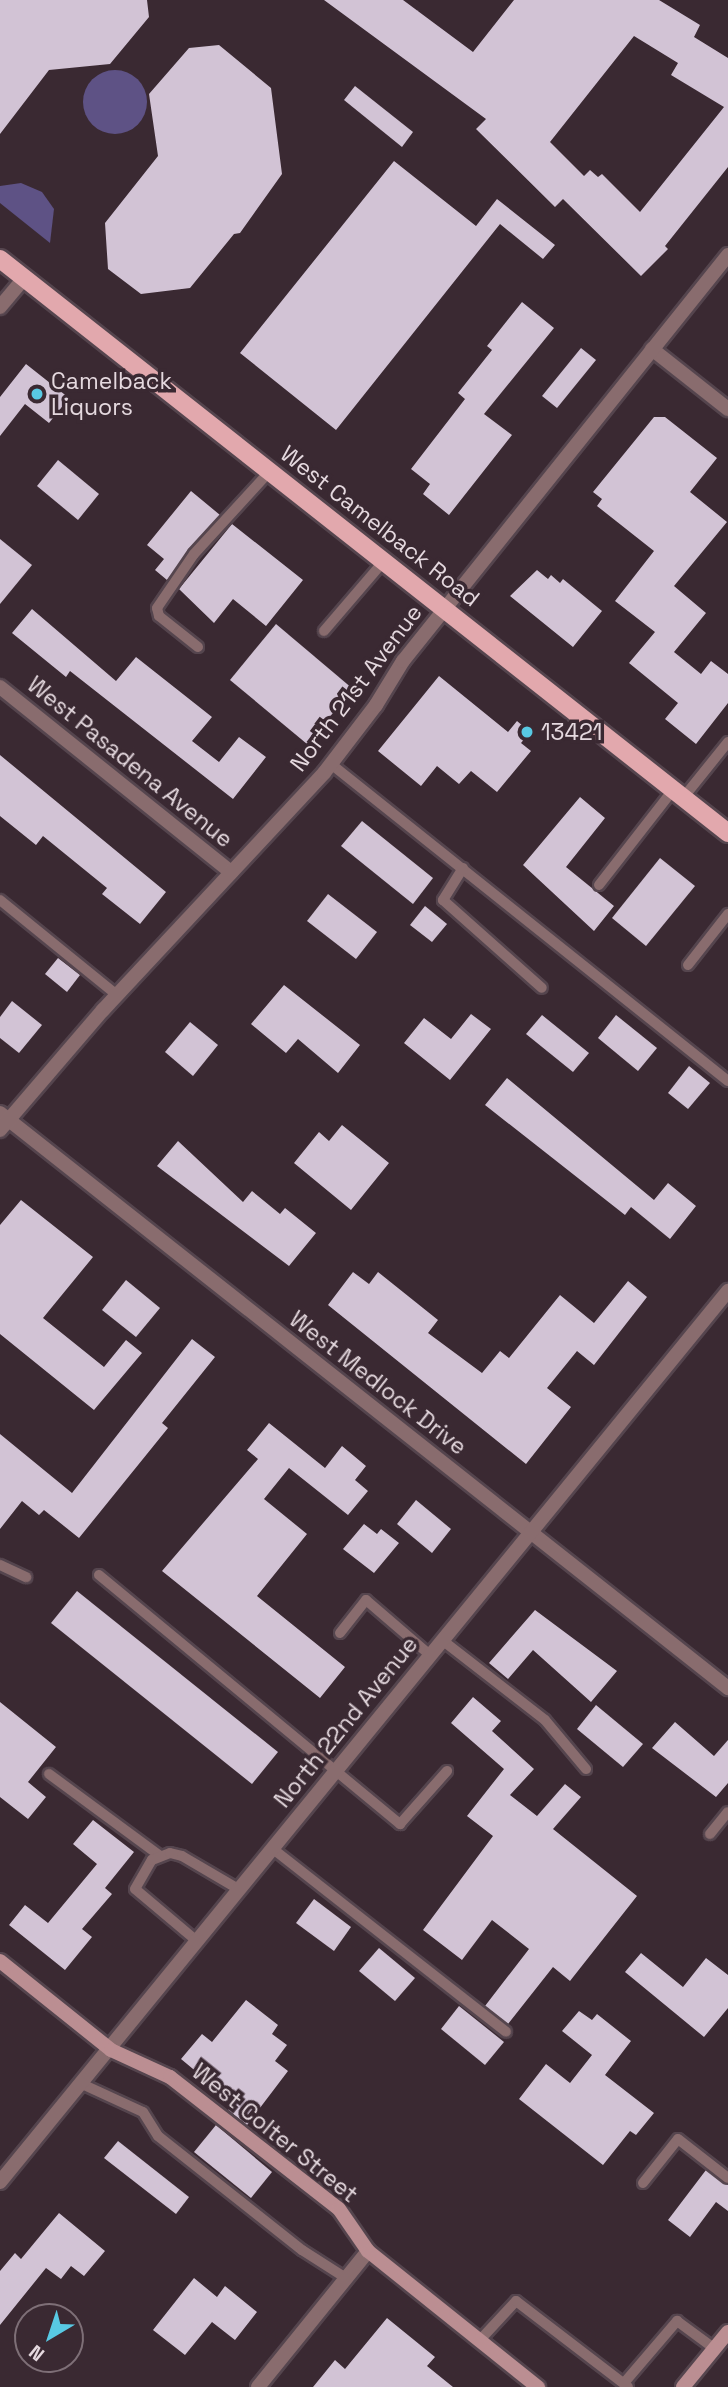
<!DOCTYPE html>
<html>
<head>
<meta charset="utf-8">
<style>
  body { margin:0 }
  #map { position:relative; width:728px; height:2387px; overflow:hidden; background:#3a2932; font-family:"Space Grotesk",sans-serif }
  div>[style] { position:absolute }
  .water>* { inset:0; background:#5e5285 }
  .round { border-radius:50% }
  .building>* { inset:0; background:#d2c3d5 }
  .roads { filter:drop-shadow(2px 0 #55454e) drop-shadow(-2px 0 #55454e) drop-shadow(0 2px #55454e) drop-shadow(0 -2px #55454e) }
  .lane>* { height:10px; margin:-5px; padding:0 5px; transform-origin:5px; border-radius:5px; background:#896c6e }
  .street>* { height:14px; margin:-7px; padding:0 7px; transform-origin:7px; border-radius:7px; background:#896c6e }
  .secondary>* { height:14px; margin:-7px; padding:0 7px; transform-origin:7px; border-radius:7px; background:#bb8e92 }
  .primary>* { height:18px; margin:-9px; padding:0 9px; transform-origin:9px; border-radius:9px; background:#e2a8ad }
  .dots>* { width:19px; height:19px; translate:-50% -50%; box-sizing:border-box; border:4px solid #3a2932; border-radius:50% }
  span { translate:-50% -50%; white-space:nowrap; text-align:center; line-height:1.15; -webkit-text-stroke:7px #3a2932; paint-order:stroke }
  .poi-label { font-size:23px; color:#e5d9df }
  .left { translate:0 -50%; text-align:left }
  .street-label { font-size:23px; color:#e5d9df }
  .north { position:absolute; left:14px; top:2303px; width:70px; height:70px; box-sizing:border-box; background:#3a2932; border:2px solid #7e6f77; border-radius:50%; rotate:219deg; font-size:19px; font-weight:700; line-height:28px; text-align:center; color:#e5d9df }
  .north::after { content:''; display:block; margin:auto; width:24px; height:32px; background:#58c9e3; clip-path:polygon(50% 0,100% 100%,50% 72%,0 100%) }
</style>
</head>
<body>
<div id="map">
  <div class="water">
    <i class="round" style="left:83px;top:70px;width:64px;height:64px"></i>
    <i style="clip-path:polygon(21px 183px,42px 192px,54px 209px,50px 243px,0 203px,0 186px)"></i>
  </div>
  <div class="building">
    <i style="clip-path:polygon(0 0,147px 0,149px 17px,110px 64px,49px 70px,0 134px)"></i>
    <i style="clip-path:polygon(evenodd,324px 0,403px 0,473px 52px,514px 0,659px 0,700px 25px,694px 37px,728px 58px,728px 167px,665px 246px,668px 249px,641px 276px,563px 199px,555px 207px,476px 129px,486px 119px,324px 0,634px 36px,678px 63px,671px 75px,724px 107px,640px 212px,602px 174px,598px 177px,590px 170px,584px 176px,550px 142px,634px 36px)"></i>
    <i style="clip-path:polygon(219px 45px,271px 88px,282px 174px,240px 233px,234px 234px,190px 288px,141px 294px,108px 269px,105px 223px,158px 156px,149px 94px,189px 48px)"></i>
    <i style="clip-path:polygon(355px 86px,413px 132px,402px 147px,344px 100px)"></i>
    <i style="clip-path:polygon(394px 161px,476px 226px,497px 199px,555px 245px,543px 259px,500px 224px,336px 430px,240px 353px)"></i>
    <i style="clip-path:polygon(522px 302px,554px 328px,484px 414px,512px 435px,449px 515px,423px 494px,430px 484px,411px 469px,465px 399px,458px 393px,492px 350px,487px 346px)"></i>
    <i style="clip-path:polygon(581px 348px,596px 360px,557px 408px,542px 396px)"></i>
    <i style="clip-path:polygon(26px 364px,69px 398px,49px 423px,25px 404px,0 436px,0 397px)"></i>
    <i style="clip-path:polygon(654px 417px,665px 417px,717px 458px,690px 492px,727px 522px,674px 586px,706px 613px,674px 652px,701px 674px,711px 661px,728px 674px,728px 703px,696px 744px,665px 719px,678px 703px,629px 663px,655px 632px,615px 601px,654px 551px,597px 506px,602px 499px,593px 492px)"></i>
    <i style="clip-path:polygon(58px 460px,99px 494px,78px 520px,37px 486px)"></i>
    <i style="clip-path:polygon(191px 491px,220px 515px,167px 580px,155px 570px,164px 559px,147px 545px)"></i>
    <i style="clip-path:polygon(232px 524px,303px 580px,266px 626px,233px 599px,214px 623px,179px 589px)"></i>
    <i style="clip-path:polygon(0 539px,32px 565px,0 604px)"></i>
    <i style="clip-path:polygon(537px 570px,548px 579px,551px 575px,560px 583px,563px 579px,602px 611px,573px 647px,510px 596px)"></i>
    <i style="clip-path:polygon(32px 609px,116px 681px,136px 657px,212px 717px,192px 741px,219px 762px,239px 737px,266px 757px,233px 799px,70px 671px,66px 677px,12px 633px)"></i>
    <i style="clip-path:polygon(276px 624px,353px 689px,307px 744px,230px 680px)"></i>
    <i style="clip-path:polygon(439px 676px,508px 732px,517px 721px,530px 732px,521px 743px,531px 751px,497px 792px,471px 771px,459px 784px,437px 766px,421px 786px,378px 751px)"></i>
    <i style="clip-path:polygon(0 755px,166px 892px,140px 924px,102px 894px,107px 888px,43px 836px,36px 845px,0 816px)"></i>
    <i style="clip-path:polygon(580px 797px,605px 818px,566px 867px,614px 906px,594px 931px,523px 865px)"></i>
    <i style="clip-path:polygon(362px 821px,433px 878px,413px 904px,341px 846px)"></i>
    <i style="clip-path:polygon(660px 858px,695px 886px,646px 946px,612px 918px)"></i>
    <i style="clip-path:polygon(328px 894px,377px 932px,356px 959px,307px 921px)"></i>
    <i style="clip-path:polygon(425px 906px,447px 924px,432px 942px,410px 925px)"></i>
    <i style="clip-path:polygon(58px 958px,80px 975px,67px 992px,45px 974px)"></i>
    <i style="clip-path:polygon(284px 985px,360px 1045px,338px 1073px,298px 1039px,286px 1053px,251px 1024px)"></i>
    <i style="clip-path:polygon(12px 1001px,42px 1025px,19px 1053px,0 1038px,0 1017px)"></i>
    <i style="clip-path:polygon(471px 1014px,491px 1029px,450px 1080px,404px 1043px,424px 1018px,451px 1039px)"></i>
    <i style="clip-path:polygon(542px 1015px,589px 1053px,573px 1072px,526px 1034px)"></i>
    <i style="clip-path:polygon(616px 1015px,657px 1048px,638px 1071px,598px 1038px)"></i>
    <i style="clip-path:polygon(190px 1022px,218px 1045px,193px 1076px,165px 1052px)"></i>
    <i style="clip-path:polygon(689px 1066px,710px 1083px,688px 1109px,668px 1093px)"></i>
    <i style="clip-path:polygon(507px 1078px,654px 1200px,668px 1183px,696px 1206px,670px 1239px,631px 1207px,625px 1215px,485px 1105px)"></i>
    <i style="clip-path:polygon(342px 1125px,389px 1163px,351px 1210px,294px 1163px,319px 1132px,329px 1141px)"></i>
    <i style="clip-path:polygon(178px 1141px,243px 1202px,252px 1191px,280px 1214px,285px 1208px,316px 1233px,289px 1266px,157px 1166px)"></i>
    <i style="clip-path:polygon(21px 1200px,93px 1257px,43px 1318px,104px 1367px,126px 1340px,142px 1353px,94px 1410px,0 1334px,0 1225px)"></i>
    <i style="clip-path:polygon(353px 1272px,369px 1284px,378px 1272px,438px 1320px,428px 1333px,482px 1373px,500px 1351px,509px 1358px,560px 1295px,594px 1323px,628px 1281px,647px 1297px,594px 1365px,577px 1351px,547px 1388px,571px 1407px,526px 1464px,328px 1305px)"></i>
    <i style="clip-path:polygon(126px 1280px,160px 1308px,136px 1337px,102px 1310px)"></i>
    <i style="clip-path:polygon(192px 1339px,215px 1357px,162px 1423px,168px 1428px,79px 1538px,44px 1510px,39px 1515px,22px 1501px,0 1529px,0 1434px,72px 1493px)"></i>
    <i style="clip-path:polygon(269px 1423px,325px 1468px,342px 1446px,366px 1466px,355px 1480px,368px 1491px,348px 1515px,289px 1468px,264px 1499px,307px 1534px,257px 1596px,345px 1667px,320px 1698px,162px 1571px,258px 1459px,247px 1450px)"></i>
    <i style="clip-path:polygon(416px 1500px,451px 1529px,432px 1553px,397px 1524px)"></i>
    <i style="clip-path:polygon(364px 1524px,377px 1534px,381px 1529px,399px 1543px,374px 1573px,343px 1549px)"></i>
    <i style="clip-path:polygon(77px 1591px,278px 1752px,252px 1784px,51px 1623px)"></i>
    <i style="clip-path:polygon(535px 1610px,617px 1671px,591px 1702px,533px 1650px,508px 1679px,489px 1663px)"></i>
    <i style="clip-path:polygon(473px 1697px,501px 1721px,492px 1731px,534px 1769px,510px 1795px,537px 1816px,565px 1784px,581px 1797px,553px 1829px,637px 1896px,570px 1981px,553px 1967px,508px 2024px,485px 2006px,529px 1949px,492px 1920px,462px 1960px,423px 1930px,493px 1836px,467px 1816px,504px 1769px,451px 1723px)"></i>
    <i style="clip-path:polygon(0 1702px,56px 1747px,28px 1782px,46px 1797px,28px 1819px,0 1797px)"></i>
    <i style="clip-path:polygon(596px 1705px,643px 1744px,623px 1767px,577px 1729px)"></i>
    <i style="clip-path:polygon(675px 1722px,714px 1756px,728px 1740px,728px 1783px,716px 1797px,652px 1748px)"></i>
    <i style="clip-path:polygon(93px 1820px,134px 1852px,105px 1888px,112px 1894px,82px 1929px,92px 1937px,65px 1970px,9px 1925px,25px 1905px,48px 1923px,97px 1864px,73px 1844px)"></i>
    <i style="clip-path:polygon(314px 1899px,351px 1927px,334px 1951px,296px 1923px)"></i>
    <i style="clip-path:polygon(379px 1948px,415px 1978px,395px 2001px,359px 1971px)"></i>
    <i style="clip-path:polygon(641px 1953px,683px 1987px,706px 1958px,728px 1975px,728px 2008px,704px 2037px,625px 1972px)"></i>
    <i style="clip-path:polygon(246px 2000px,278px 2025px,272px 2034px,287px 2045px,275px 2061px,288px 2071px,247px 2125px,228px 2110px,234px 2103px,181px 2059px,202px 2034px,212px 2042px)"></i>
    <i style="clip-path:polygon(459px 2006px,504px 2042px,485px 2065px,441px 2029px)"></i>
    <i style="clip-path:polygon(579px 2011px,592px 2020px,597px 2014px,631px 2041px,605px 2075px,654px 2113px,636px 2135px,630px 2131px,603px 2165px,519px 2099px,546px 2064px,570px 2083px,592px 2055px,562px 2031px)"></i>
    <i style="clip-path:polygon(216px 2125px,272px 2172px,251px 2198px,194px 2152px)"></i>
    <i style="clip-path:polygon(118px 2141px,189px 2197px,176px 2214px,104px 2158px)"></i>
    <i style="clip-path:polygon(706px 2170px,728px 2185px,728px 2211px,716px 2202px,690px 2237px,668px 2220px)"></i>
    <i style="clip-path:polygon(59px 2213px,105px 2251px,84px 2276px,71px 2266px,61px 2279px,46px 2268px,0 2325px,0 2271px,15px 2253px,21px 2259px)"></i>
    <i style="clip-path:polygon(194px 2278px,217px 2297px,225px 2286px,257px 2312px,235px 2340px,212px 2322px,185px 2355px,153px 2330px)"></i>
    <i style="clip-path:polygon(387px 2318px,435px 2357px,427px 2366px,453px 2387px,313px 2387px,335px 2360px,345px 2369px)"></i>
  </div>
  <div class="roads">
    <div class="lane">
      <i style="left:324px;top:631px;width:92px;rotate:-49.4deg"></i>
      <i style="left:198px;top:647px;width:50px;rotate:-141.5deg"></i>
      <i style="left:159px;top:616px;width:8px;rotate:-104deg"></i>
      <i style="left:157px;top:608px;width:65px;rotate:-55.6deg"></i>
      <i style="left:194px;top:554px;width:113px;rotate:-47.5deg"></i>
      <i style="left:331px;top:764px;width:508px;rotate:38.61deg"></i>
      <i style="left:683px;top:798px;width:72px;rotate:-51.2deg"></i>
      <i style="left:463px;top:868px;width:38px;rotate:122deg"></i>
      <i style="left:443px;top:900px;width:132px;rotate:41.6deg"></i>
      <i style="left:599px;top:885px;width:120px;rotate:-52.1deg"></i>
      <i style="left:0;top:900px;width:151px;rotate:39.1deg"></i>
      <i style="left:688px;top:965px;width:65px;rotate:-51.9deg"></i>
      <i style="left:0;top:1565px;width:29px;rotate:25deg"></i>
      <i style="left:99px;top:1575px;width:391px;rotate:39.6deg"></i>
      <i style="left:400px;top:1824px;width:71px;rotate:-48.4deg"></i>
      <i style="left:340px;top:1633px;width:42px;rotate:-51.8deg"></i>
      <i style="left:366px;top:1600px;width:84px;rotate:40.7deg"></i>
      <i style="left:442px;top:1640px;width:130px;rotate:37.8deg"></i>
      <i style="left:545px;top:1720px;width:64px;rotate:50.1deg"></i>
      <i style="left:49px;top:1774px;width:137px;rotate:36.4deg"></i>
      <i style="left:710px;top:1834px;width:28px;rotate:-51deg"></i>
      <i style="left:273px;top:1849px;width:296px;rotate:38.1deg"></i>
      <i style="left:198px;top:1942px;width:82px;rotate:-139.9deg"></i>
      <i style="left:135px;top:1889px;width:34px;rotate:-60deg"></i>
      <i style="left:152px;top:1860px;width:19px;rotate:-21deg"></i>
      <i style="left:170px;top:1853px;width:12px;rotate:14deg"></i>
      <i style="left:182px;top:1856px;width:67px;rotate:30.4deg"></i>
      <i style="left:82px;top:2084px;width:67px;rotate:24.7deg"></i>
      <i style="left:143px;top:2112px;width:28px;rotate:58deg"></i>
      <i style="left:158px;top:2136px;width:184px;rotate:38.4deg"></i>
      <i style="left:302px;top:2250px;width:52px;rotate:32.5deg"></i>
      <i style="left:643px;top:2183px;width:56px;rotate:-51.5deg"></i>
      <i style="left:678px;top:2139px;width:63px;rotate:38deg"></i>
      <i style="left:480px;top:2340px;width:53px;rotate:-47.3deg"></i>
      <i style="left:516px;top:2301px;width:141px;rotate:37.5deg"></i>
      <i style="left:624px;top:2383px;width:82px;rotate:-49.5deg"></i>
      <i style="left:677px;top:2321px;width:47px;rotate:36.4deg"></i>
    </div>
    <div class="street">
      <i style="left:0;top:307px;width:38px;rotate:-50deg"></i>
      <i style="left:652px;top:349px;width:97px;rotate:38.3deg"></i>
      <i style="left:0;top:687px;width:296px;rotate:38.7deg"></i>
      <i style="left:0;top:1113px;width:928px;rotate:38.3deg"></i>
      <i style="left:0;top:1130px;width:158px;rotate:-49.4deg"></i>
      <i style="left:103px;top:1010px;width:324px;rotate:-47deg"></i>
      <i style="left:324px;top:773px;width:86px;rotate:-52.6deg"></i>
      <i style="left:376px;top:705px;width:52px;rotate:-58.5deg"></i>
      <i style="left:403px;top:661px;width:520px;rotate:-51.32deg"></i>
      <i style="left:0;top:2182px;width:1151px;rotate:-50.75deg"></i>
      <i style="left:258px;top:2387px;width:175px;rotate:-51deg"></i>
    </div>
    <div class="secondary">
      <i style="left:0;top:1961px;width:142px;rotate:38.7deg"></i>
      <i style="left:111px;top:2050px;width:65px;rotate:24.6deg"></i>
      <i style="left:170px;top:2077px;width:214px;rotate:38deg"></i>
      <i style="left:339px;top:2209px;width:51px;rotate:55.4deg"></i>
      <i style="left:368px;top:2251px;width:218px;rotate:38.7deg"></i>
      <i style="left:683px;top:2387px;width:71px;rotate:-50.7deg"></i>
    </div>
    <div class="primary">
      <i style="left:0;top:259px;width:927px;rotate:38.25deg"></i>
    </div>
  </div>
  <div class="dots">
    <i style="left:37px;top:394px;background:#58c9e3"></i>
    <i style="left:527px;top:732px;background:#58c9e3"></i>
  </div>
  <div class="poi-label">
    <span class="left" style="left:51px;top:394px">Camelback<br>Liquors</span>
    <span class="left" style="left:541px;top:732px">13421</span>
  </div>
  <div class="street-label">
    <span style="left:380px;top:526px;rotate:38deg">West Camelback Road</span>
    <span style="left:356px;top:688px;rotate:-53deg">North 21st Avenue</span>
    <span style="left:130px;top:762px;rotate:39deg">West Pasadena Avenue</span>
    <span style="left:378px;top:1383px;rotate:38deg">West Medlock Drive</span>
    <span style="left:346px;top:1722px;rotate:-51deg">North 22nd Avenue</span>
    <span style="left:275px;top:2133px;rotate:39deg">West Colter Street</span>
  </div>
  <div class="north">N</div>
</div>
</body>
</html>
